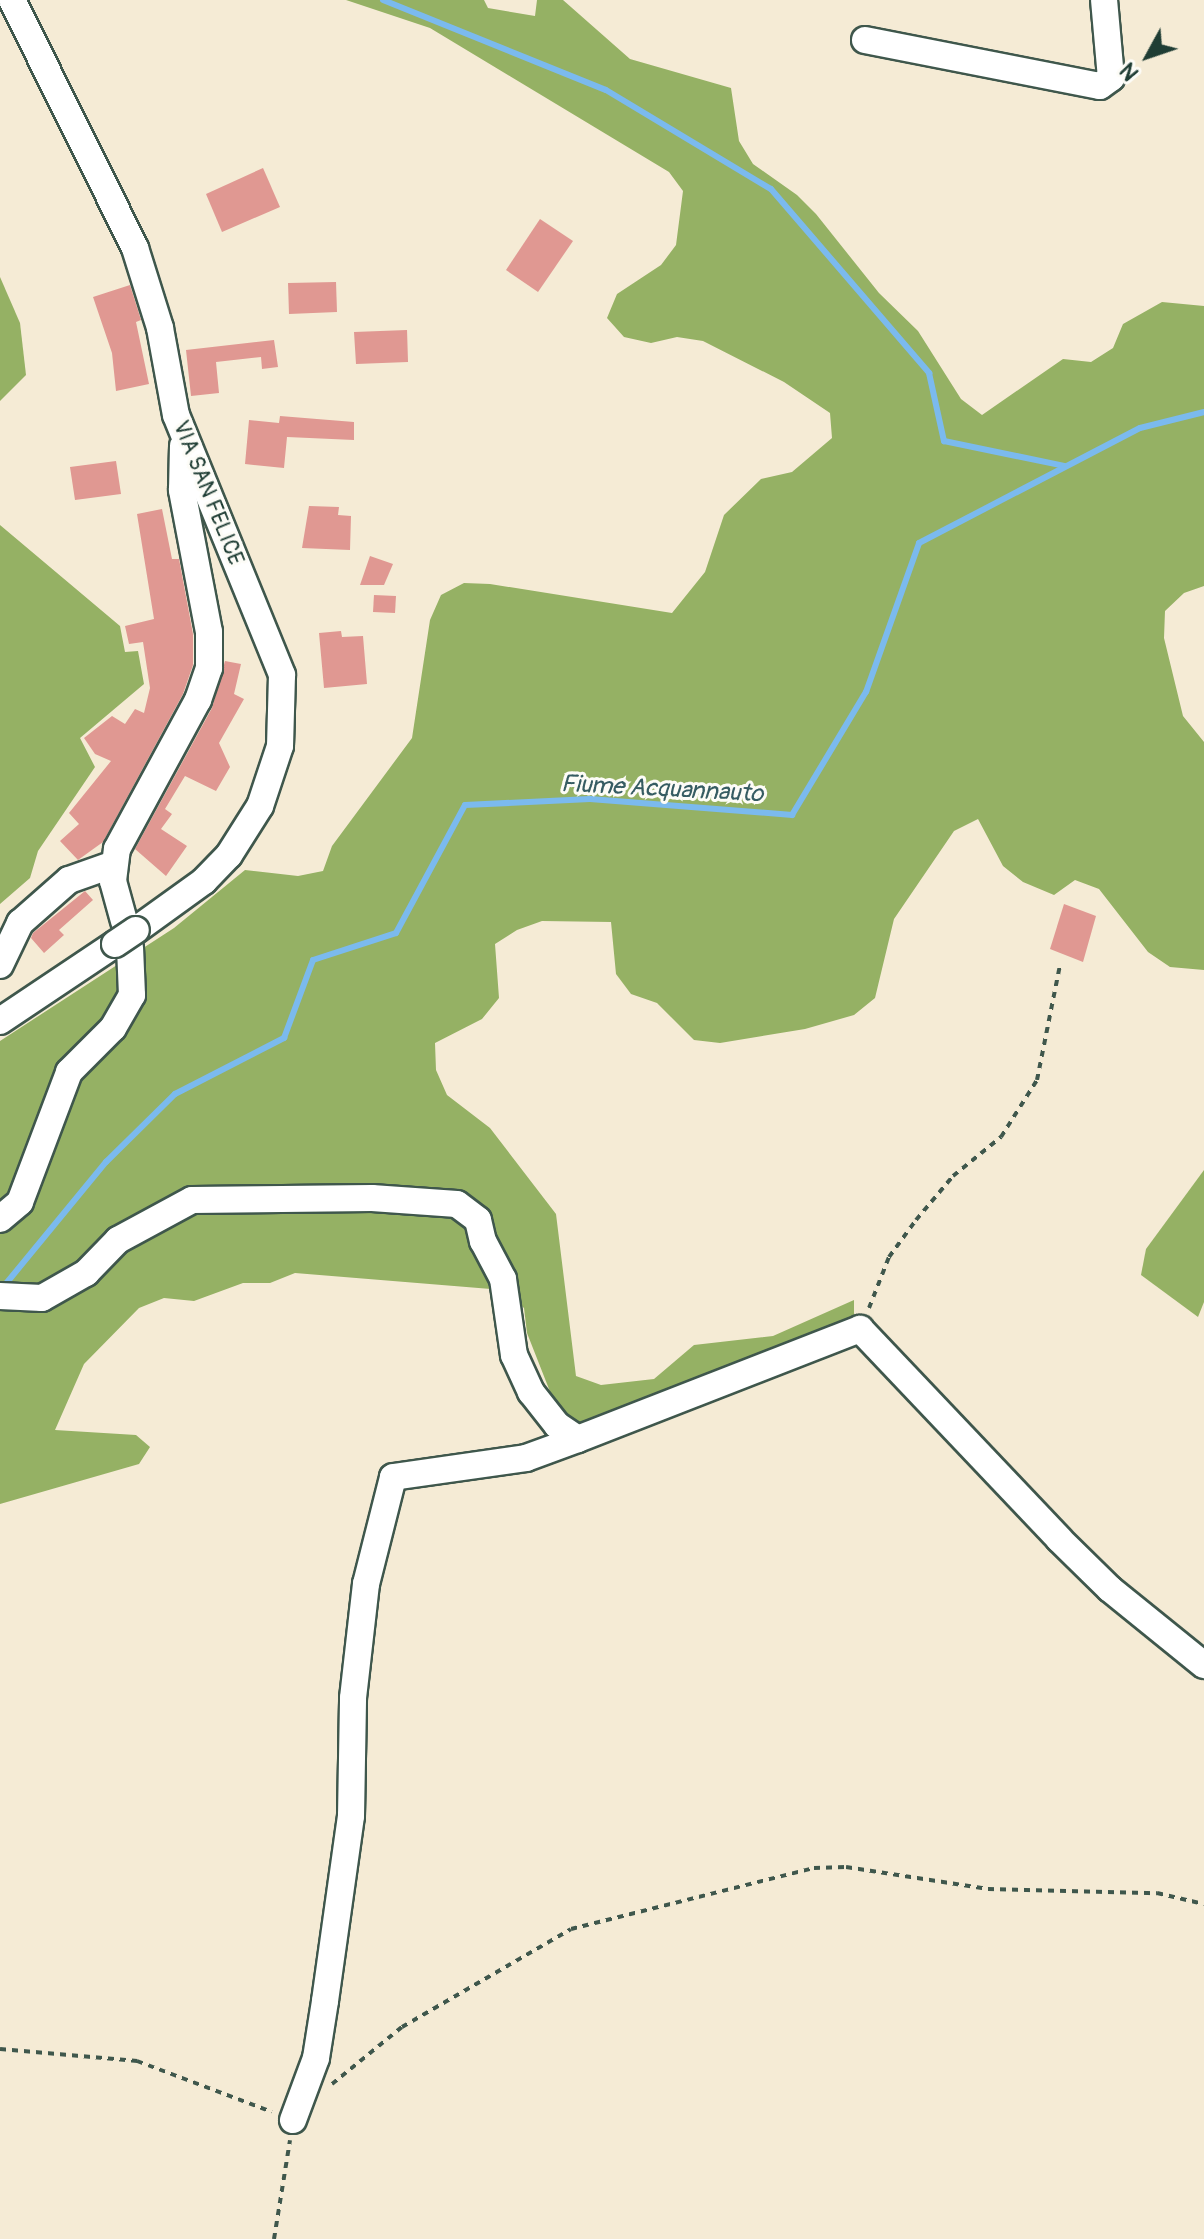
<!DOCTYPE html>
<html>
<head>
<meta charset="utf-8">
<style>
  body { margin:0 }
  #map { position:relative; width:1204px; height:2239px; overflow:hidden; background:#f5ebd5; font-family:Pangolin,sans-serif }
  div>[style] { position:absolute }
  .forest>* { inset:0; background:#95b164 }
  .stream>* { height:6px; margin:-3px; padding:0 3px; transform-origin:3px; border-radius:3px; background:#7bbaee }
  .building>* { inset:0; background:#e09892 }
  .path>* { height:4px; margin-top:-2px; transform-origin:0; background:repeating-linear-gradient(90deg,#3f574c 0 6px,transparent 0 12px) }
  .roads { filter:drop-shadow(2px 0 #3f574c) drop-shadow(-2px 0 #3f574c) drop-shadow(0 2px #3f574c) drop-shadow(0 -2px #3f574c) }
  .minor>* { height:26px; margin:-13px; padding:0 13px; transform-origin:13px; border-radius:13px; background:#fff }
  .bridges { filter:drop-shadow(2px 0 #3f574c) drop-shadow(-2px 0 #3f574c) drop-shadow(0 2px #3f574c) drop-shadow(0 -2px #3f574c) }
  .minor-bridge>* { height:26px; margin:-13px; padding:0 13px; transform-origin:13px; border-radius:13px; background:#fff }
  span { translate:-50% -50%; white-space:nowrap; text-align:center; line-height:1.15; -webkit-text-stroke:6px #fdfcf7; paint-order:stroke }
  .street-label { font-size:22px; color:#1f3d34 }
  .water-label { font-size:24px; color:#365c62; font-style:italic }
  .north { position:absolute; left:1108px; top:16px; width:80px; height:80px; -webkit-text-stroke:6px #fdfcf7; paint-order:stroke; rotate:230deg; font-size:22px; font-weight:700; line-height:32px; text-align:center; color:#1f3d34 }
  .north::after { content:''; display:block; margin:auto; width:28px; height:36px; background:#1f3d34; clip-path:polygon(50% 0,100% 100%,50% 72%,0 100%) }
</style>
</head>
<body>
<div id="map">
  <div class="forest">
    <i style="clip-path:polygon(346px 0,484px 0,488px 8px,535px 16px,537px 0,563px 0,630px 59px,731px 88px,739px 141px,753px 164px,797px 195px,816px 214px,879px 293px,918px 331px,961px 399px,982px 415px,1063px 359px,1091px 362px,1113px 348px,1123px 324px,1162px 302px,1204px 306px,1204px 586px,1184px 593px,1165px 611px,1164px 638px,1183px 716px,1204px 742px,1204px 970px,1170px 967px,1148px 952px,1099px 889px,1075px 880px,1054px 895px,1023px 882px,1003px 866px,978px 819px,954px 831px,894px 919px,875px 998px,854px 1015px,805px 1029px,720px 1043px,694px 1040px,657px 1003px,631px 994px,616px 974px,611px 922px,542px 921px,517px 930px,495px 944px,499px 998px,482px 1019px,435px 1043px,436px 1070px,447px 1095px,490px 1128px,556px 1214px,576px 1376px,601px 1385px,654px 1379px,694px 1345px,773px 1336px,854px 1300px,854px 1316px,580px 1426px,558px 1412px,527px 1333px,524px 1308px,503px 1290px,295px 1273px,270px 1283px,243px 1283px,194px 1301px,164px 1298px,139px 1308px,84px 1364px,55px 1430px,136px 1435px,150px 1447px,139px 1464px,0 1504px,0 1041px,174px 928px,245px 870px,298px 876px,323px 871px,332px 846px,412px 738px,430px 620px,441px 595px,464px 583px,490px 584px,672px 613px,705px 572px,724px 515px,761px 479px,792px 472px,832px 438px,830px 413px,784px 382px,703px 341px,677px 337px,651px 343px,624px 337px,607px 318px,617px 294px,661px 265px,676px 245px,683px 191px,669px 172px,430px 28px)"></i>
    <i style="clip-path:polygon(0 277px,20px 323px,26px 375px,0 401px)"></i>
    <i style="clip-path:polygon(0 525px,120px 626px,125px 652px,138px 651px,144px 684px,80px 738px,95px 767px,38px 851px,30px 878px,0 904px)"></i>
    <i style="clip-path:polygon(1204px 1170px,1204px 1302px,1198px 1317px,1141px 1275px,1146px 1249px)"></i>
  </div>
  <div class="stream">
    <i style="left:383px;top:0;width:240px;rotate:22deg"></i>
    <i style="left:606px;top:90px;width:192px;rotate:31deg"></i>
    <i style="left:771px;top:189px;width:243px;rotate:49.3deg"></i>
    <i style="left:929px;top:373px;width:70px;rotate:77.6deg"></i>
    <i style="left:944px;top:441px;width:124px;rotate:11.7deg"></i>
    <i style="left:4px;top:1286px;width:161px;rotate:-50.6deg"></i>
    <i style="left:106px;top:1162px;width:97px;rotate:-44.6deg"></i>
    <i style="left:175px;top:1094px;width:123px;rotate:-27.2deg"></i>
    <i style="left:284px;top:1038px;width:83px;rotate:-69.6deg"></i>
    <i style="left:313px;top:960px;width:87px;rotate:-18deg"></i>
    <i style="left:396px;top:933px;width:145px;rotate:-61.7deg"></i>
    <i style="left:465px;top:805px;width:125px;rotate:-2.7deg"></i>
    <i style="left:590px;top:799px;width:203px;rotate:4.5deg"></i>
    <i style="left:792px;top:815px;width:144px;rotate:-59deg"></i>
    <i style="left:866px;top:692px;width:158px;rotate:-70.4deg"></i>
    <i style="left:919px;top:543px;width:249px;rotate:-27.5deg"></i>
    <i style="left:1140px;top:428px;width:66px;rotate:-14deg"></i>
  </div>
  <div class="building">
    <i style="clip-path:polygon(263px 168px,280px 207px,222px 232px,206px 194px)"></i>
    <i style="clip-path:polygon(540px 219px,573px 241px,538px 292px,506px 270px)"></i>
    <i style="clip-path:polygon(336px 282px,337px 312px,289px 314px,288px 283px)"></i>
    <i style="clip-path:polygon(130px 285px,141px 320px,136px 322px,149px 384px,116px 391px,112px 353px,93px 297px)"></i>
    <i style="clip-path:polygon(407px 330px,408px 362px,356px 364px,354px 332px)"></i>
    <i style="clip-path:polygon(274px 340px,278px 367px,262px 369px,261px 357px,216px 362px,219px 393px,191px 396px,186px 350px)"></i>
    <i style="clip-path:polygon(280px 416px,354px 422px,354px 440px,287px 437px,284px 468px,245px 464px,249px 420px,279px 423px)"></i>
    <i style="clip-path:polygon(116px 461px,121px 494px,75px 500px,70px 467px)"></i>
    <i style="clip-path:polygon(309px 506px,339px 507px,338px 515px,351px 516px,350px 550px,302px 548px)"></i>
    <i style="clip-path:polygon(162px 509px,172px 559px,179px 559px,193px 634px,193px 665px,183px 694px,103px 842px,78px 860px,60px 841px,79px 824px,69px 813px,111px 761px,95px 754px,84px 738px,112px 716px,125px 724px,135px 709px,144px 713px,150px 688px,143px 642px,129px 644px,125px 626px,154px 619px,137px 514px)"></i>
    <i style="clip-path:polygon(370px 556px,393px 564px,384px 585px,360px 585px)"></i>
    <i style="clip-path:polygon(374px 595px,396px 596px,395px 613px,373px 612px)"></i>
    <i style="clip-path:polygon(341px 631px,342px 637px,363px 636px,367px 684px,324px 688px,319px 633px)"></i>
    <i style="clip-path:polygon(225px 661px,241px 664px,234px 694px,244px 699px,219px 743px,230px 767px,216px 791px,185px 776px,165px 809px,172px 814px,161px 829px,187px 846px,166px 876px,135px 849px,212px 708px)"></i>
    <i style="clip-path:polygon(85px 891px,93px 900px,59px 930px,64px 935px,44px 953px,31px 938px,33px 933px)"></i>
    <i style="clip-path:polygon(1064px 904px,1096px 916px,1083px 962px,1050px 949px)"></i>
  </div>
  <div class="path">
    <i style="left:869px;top:1308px;width:55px;rotate:-68.6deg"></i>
    <i style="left:889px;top:1257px;width:46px;rotate:-53.9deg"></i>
    <i style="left:916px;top:1220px;width:57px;rotate:-49.9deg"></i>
    <i style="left:953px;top:1176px;width:62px;rotate:-39.1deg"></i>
    <i style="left:1001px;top:1137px;width:67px;rotate:-57.7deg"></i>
    <i style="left:1037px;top:1080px;width:117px;rotate:-78.7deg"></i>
    <i style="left:0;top:2049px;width:138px;rotate:5deg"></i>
    <i style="left:137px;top:2061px;width:144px;rotate:20.7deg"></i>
    <i style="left:332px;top:2084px;width:90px;rotate:-39.2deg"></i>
    <i style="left:402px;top:2027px;width:195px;rotate:-30.1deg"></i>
    <i style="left:571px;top:1929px;width:251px;rotate:-14.1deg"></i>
    <i style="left:814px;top:1868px;width:32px;rotate:-2deg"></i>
    <i style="left:846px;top:1867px;width:144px;rotate:8.8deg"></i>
    <i style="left:988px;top:1889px;width:169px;rotate:1.4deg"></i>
    <i style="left:1157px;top:1893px;width:48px;rotate:13.2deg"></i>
    <i style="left:274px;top:2239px;width:100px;rotate:-80.8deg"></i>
  </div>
  <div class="roads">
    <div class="minor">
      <i style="left:12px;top:0;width:277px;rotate:63.6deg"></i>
      <i style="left:135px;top:248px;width:84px;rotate:72.6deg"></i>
      <i style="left:160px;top:328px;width:88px;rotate:79.6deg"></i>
      <i style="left:176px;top:415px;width:281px;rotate:67.8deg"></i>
      <i style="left:282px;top:675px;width:71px;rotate:91.6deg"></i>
      <i style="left:280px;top:746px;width:63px;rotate:108.4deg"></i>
      <i style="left:260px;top:806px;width:58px;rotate:122.3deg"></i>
      <i style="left:229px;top:855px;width:36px;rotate:134deg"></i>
      <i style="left:204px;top:881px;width:84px;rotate:144.2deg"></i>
      <i style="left:865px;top:40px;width:239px;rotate:11.1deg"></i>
      <i style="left:1100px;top:86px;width:14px;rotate:-36deg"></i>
      <i style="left:1111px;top:78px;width:78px;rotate:-95.1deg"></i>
      <i style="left:124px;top:921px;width:41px;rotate:-105.4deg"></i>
      <i style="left:113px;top:881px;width:32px;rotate:-83deg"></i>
      <i style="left:117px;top:849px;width:170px;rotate:-61.5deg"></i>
      <i style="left:198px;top:700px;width:34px;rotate:-71deg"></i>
      <i style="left:209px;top:668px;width:36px;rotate:-90deg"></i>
      <i style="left:209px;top:632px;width:145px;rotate:-100.8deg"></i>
      <i style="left:182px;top:490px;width:44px;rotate:-88.7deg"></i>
      <i style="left:0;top:965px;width:47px;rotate:-64.5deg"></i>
      <i style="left:20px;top:923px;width:65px;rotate:-41.3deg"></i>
      <i style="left:69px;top:880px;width:48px;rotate:-19.6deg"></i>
      <i style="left:0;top:1021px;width:138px;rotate:-33.8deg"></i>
      <i style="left:0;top:1219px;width:26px;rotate:-40deg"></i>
      <i style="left:20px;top:1202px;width:139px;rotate:-69.3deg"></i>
      <i style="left:69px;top:1072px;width:62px;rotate:-45deg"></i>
      <i style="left:113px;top:1028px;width:38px;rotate:-60deg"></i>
      <i style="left:132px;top:995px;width:47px;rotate:-92.4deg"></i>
      <i style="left:0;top:1296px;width:42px;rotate:2.7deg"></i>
      <i style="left:42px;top:1298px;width:51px;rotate:-29.6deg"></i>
      <i style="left:86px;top:1273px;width:46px;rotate:-45.9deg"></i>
      <i style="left:118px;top:1240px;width:84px;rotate:-28.4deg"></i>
      <i style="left:192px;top:1200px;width:180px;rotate:-0.6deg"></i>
      <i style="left:372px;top:1198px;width:85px;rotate:4deg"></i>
      <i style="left:457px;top:1204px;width:26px;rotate:37deg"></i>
      <i style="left:478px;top:1220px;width:22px;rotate:77deg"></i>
      <i style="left:483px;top:1241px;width:43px;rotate:62.2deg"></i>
      <i style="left:503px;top:1279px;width:77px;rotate:81.8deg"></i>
      <i style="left:514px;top:1355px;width:41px;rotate:65.3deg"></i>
      <i style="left:531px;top:1392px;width:42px;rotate:51.8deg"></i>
      <i style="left:557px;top:1425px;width:25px;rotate:34deg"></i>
      <i style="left:578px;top:1439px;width:303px;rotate:-21.3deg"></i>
      <i style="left:860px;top:1329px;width:289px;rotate:46.5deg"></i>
      <i style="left:1059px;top:1539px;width:71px;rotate:44.4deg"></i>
      <i style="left:1110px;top:1589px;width:121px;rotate:39deg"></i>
      <i style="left:293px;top:2120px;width:66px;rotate:-69.6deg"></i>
      <i style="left:316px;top:2058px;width:58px;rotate:-81deg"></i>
      <i style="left:325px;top:2001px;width:187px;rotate:-82deg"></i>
      <i style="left:351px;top:1816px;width:118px;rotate:-89deg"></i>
      <i style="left:353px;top:1698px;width:115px;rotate:-83.5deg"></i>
      <i style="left:366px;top:1584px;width:110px;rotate:-75.8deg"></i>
      <i style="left:393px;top:1477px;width:134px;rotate:-8.1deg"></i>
      <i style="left:526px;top:1458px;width:55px;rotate:-20.1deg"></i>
    </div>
  </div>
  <div class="bridges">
    <div class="minor-bridge">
      <i style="left:115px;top:944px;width:25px;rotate:-34deg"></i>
    </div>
  </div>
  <div class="street-label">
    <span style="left:208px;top:493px;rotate:68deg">VIA SAN FELICE</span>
  </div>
  <div class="water-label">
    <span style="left:662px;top:789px;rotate:3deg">Fiume Acquannauto</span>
  </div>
  <div class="north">N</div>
</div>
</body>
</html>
